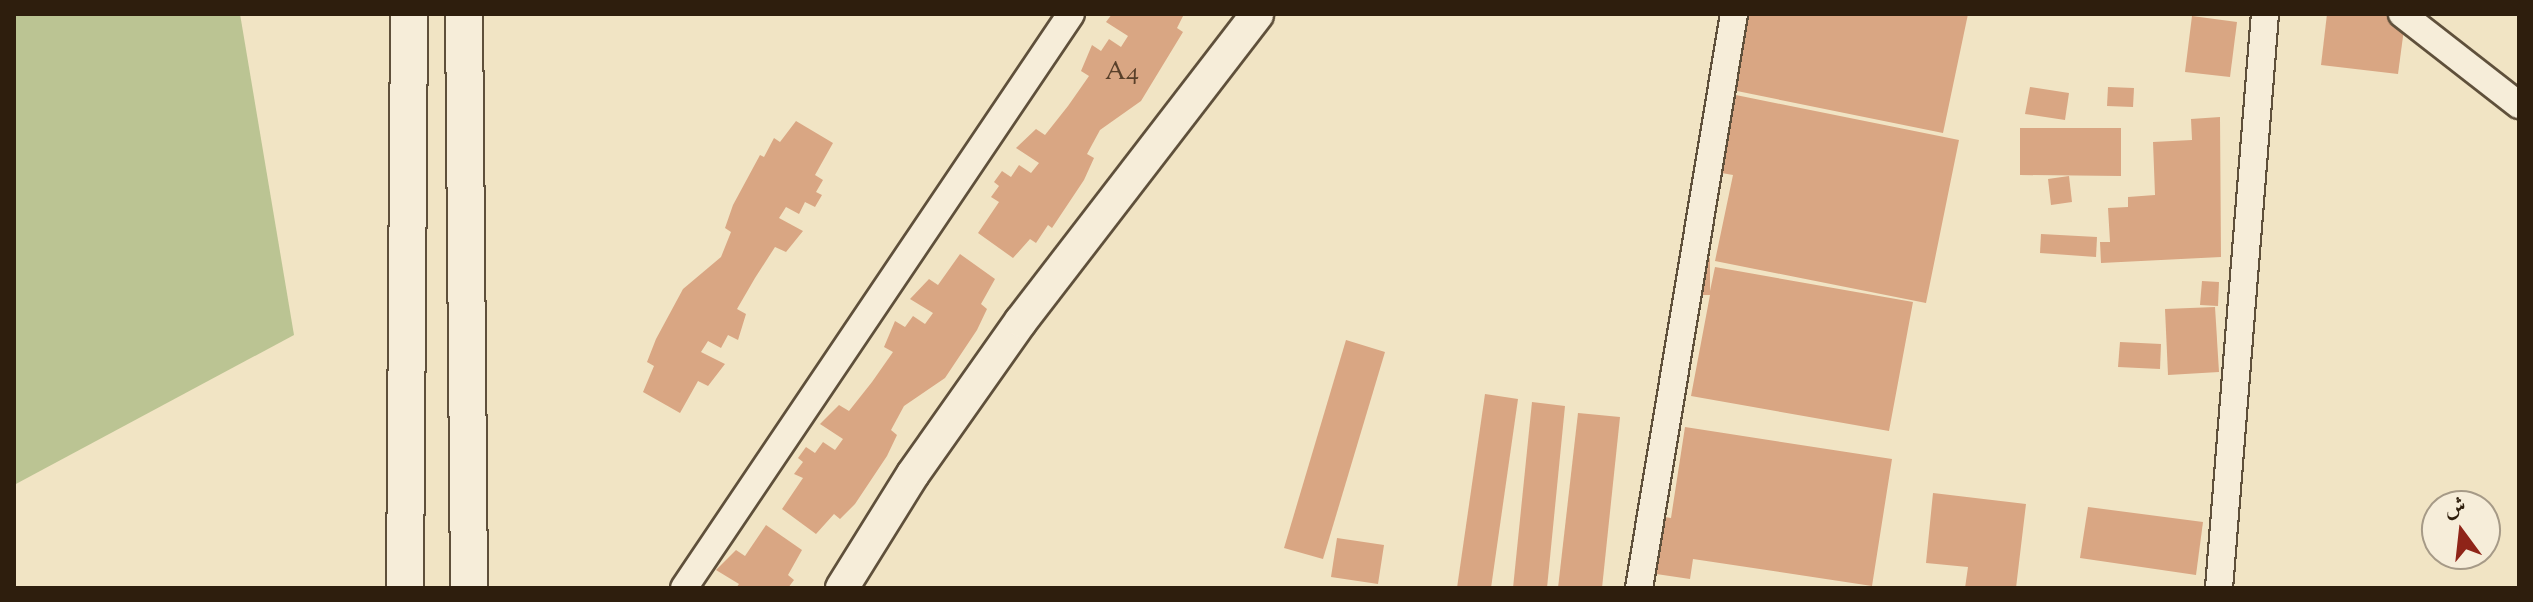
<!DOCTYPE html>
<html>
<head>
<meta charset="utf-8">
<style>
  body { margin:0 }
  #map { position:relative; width:2533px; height:602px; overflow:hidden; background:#f1e4c4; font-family:"Sorts Mill Goudy",Amiri,serif }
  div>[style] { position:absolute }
  .green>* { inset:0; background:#bbc493 }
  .building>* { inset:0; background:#d9a683 }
  .roads { filter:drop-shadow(2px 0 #5f503b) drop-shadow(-2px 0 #5f503b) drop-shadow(0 2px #5f503b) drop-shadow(0 -2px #5f503b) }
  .minor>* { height:26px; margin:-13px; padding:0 13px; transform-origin:13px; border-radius:13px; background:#f6edd9 }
  .tertiary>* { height:32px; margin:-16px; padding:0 16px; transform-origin:16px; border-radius:16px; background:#f6edd9 }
  .secondary>* { height:36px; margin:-18px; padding:0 18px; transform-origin:18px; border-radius:18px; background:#f6edd9 }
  span { translate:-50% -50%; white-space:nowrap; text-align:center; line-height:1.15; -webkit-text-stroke:6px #f6edd9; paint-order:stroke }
  .number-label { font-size:26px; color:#59402a }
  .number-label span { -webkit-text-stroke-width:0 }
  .frame { position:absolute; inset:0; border:16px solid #2e1e0d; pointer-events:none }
  .north { position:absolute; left:2421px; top:490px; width:80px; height:80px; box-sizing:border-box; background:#f6edd9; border:2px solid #a69a87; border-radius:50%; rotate:345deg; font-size:22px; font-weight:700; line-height:32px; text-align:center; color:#2e1e0d }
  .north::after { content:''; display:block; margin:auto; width:28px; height:36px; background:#8f2418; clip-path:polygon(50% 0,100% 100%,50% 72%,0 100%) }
</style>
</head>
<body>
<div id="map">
  <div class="green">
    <i style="clip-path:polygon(14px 14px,240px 14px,294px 335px,14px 485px)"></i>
  </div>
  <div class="building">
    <i style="clip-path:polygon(1112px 14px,1184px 14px,1177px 28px,1183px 32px,1141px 101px,1100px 130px,1087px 154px,1094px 158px,1084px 180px,1052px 228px,1048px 225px,1036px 243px,1030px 239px,1013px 258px,978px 233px,999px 202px,991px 197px,999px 186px,994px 182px,1002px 171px,1011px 177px,1019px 165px,1031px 173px,1039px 163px,1016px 148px,1036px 129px,1045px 135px,1068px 106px,1089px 76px,1081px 71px,1092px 45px,1101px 51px,1109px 39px,1121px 47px,1128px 36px,1106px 22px)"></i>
    <i style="clip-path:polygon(1743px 14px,1968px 14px,1943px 133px,1727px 89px)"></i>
    <i style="clip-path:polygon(2327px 14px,2406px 14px,2398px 74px,2321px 65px)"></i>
    <i style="clip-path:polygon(2192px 16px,2237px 22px,2230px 77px,2185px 72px)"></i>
    <i style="clip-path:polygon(2030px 87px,2069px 93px,2065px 120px,2025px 114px)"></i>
    <i style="clip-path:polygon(2108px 87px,2134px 88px,2133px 107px,2107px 106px)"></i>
    <i style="clip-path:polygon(1726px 93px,1959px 140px,1926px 303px,1715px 261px,1733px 175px,1710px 171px)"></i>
    <i style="clip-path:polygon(2220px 117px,2221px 257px,2101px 263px,2100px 242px,2110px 242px,2108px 208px,2128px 207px,2128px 197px,2155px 195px,2153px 142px,2192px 140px,2191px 119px)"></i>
    <i style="clip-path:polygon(796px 121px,833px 143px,815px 175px,823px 180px,816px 192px,822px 195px,815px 207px,805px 202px,799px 214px,786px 207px,779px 218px,803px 231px,786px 252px,775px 247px,755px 278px,737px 309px,746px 314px,738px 340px,728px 335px,721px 348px,708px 341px,701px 352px,725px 364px,708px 386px,698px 381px,680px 413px,643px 392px,654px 366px,647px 362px,656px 339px,683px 289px,721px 257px,731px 232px,725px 228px,733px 205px,760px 155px,764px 157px,774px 138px,780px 142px)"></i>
    <i style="clip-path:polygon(2020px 128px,2121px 128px,2121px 176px,2020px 175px)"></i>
    <i style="clip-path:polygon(2069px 176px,2072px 202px,2051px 205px,2048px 179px)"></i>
    <i style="clip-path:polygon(2041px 234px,2097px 237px,2096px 257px,2040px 253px)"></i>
    <i style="clip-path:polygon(960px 254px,995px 279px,981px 304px,987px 309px,977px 330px,945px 378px,904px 406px,891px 430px,897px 435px,887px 456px,855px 504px,840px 519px,834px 514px,816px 534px,782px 509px,803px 478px,794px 474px,803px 462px,798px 458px,806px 447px,815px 453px,823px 442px,835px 450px,843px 439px,820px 424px,839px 405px,849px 411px,872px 382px,893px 352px,884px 347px,895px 321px,905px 327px,913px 316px,925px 324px,933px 313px,910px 299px,929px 279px,938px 285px)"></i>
    <i style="clip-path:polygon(1690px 258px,1710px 258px,1710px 291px,1715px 267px,1913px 302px,1889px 431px,1691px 396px,1710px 295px,1690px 295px)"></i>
    <i style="clip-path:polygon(2202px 281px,2219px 282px,2218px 306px,2200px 305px)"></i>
    <i style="clip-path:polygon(2215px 307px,2219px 372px,2168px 375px,2165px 309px)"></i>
    <i style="clip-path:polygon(1346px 340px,1385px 352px,1323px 559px,1284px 548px)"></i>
    <i style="clip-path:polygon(2120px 342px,2161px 344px,2160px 369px,2118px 367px)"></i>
    <i style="clip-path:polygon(1485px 394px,1518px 399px,1491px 588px,1457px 588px)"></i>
    <i style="clip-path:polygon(1532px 402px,1565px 406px,1547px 588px,1513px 588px)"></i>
    <i style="clip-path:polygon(1578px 413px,1620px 417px,1602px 588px,1558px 588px)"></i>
    <i style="clip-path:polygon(1685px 427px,1892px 459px,1872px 586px,1693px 559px,1690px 579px,1636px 571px,1645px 514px,1671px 518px)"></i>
    <i style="clip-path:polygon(1933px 493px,2026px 504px,2016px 588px,1965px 588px,1968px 567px,1926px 563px)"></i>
    <i style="clip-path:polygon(2088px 507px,2203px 522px,2196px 575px,2080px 558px)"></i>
    <i style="clip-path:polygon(766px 525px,802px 550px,788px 575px,794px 580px,788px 588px,736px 588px,739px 584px,716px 570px,736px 550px,745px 556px)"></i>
    <i style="clip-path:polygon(1337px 538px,1384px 545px,1378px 584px,1331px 577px)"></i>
  </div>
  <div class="roads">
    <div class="minor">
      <i style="left:2402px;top:14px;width:148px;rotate:37.9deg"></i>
      <i style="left:684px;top:588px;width:692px;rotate:-56.01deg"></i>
      <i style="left:1639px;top:588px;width:582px;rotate:-80.6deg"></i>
      <i style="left:2219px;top:588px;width:576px;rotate:-85.42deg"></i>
    </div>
    <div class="tertiary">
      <i style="left:842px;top:588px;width:134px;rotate:-58.1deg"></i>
      <i style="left:913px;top:474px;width:187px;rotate:-54.8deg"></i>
      <i style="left:1021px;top:321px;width:387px;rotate:-52.4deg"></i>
    </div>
    <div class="secondary">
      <i style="left:464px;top:14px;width:574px;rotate:89.5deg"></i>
      <i style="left:405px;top:588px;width:574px;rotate:-89.6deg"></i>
    </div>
  </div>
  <div class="number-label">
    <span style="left:1122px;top:73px">A4</span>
  </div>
  <div class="frame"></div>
  <div class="north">ش</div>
</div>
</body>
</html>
